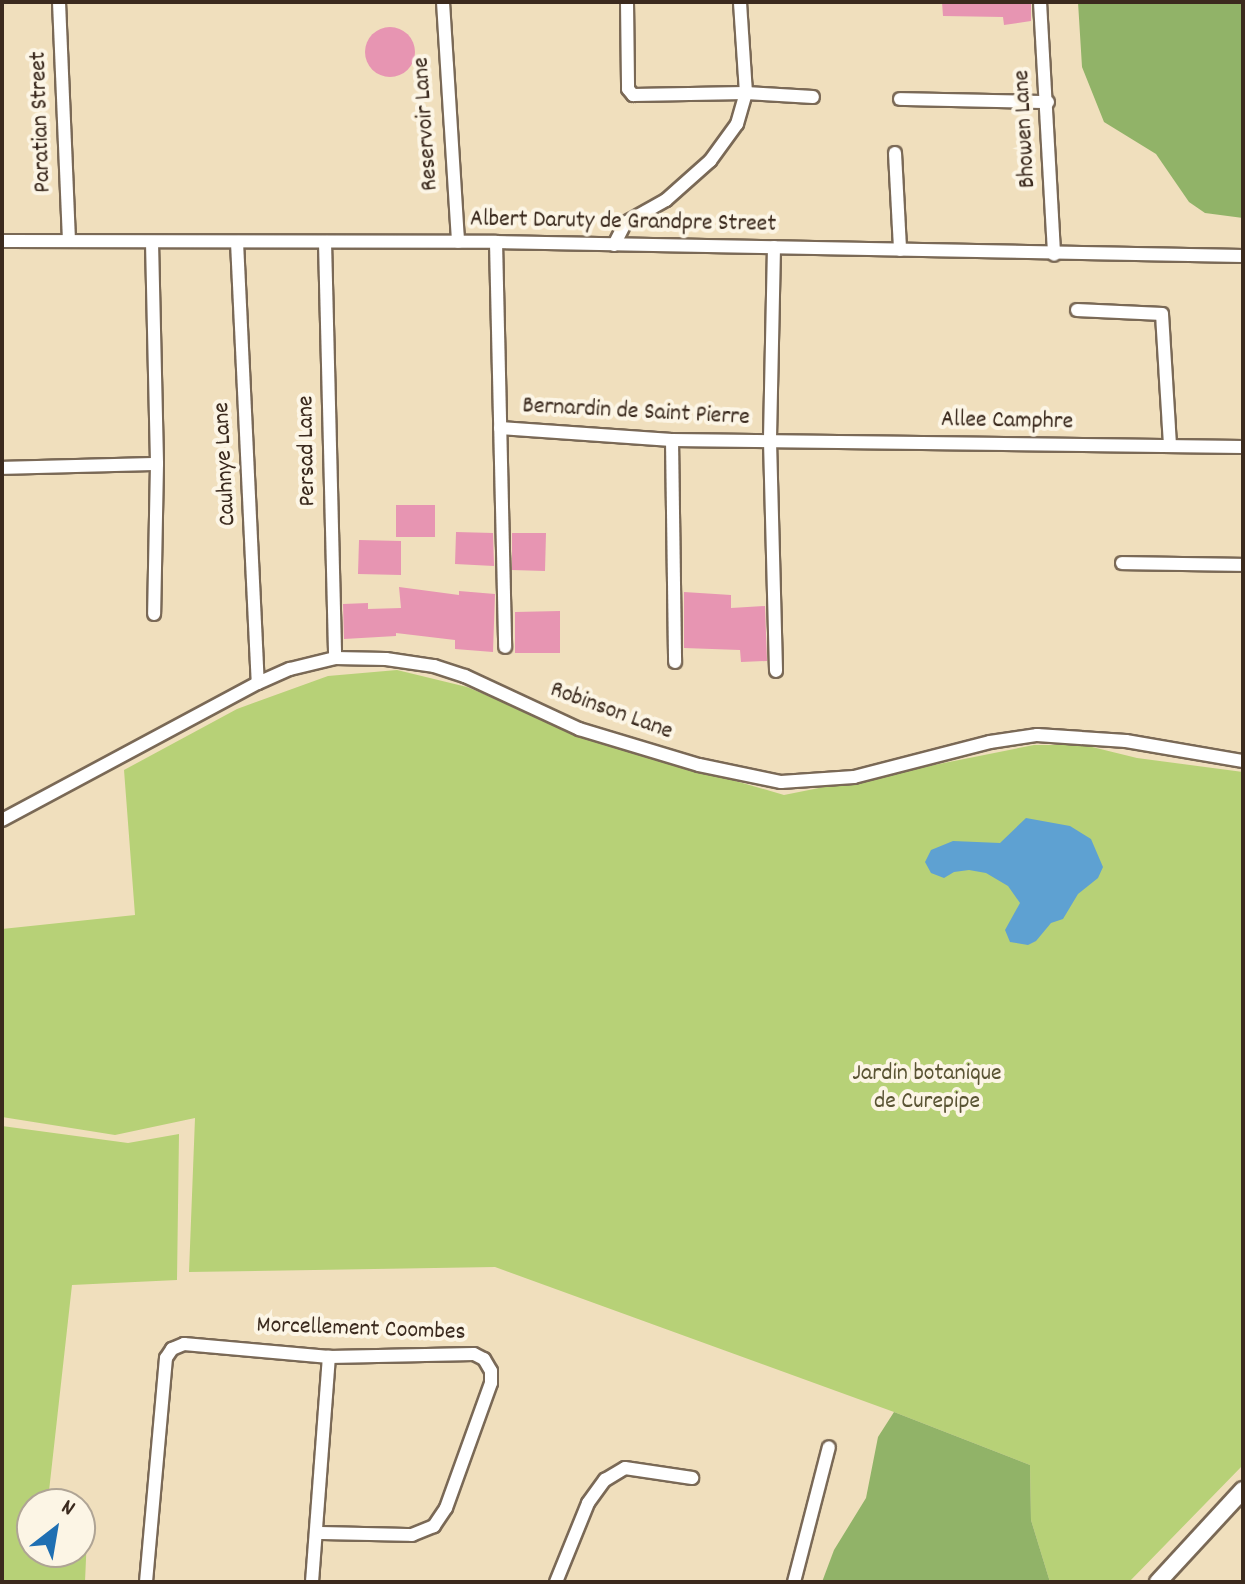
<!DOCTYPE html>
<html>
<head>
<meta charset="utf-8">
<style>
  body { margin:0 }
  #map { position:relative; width:1245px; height:1584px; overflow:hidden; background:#f0dfbd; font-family:Dekko,sans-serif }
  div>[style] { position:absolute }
  .green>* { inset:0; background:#b7d177 }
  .forest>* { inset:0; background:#91b368 }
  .water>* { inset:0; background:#5ea1d2 }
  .building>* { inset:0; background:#e795b2 }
  .round { border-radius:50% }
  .roads { filter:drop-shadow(2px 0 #7a6956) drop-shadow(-2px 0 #7a6956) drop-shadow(0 2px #7a6956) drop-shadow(0 -2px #7a6956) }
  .minor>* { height:12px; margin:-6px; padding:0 6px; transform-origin:6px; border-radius:6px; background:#fff }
  .tertiary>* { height:16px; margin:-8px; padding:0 8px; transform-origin:8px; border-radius:8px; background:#fff }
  span { translate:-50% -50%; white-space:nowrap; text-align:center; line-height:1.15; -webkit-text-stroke:8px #fcf5e5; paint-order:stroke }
  .street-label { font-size:24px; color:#3b2a1e }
  .park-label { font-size:24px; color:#5a5434 }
  .frame { position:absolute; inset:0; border:4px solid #3b2a1e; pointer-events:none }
  .north { position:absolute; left:16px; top:1488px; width:80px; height:80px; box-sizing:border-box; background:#fcf5e5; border:2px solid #afa495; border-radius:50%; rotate:31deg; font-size:22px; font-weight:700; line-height:32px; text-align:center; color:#3b2a1e }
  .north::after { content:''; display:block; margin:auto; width:28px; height:36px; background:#1f6fb2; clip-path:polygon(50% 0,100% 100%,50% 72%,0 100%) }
</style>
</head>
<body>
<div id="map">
  <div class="green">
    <i style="clip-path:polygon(397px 670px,467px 687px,591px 739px,784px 795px,1034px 745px,1084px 745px,1137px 758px,1243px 772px,1243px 1465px,1129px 1582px,1050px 1582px,1031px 1520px,1030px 1465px,894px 1412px,495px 1267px,189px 1272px,195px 1118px,115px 1135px,2px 1117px,2px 929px,135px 915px,124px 770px,237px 709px,328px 676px)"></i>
    <i style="clip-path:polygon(2px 1126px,128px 1143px,179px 1134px,177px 1280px,72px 1285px,48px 1500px,60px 1504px,32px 1504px,32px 1552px,80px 1552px,80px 1510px,88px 1512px,85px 1582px,2px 1582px)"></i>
  </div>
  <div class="forest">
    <i style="clip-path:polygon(1078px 2px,1243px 2px,1243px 218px,1205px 213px,1189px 202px,1156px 154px,1104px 122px,1082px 67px)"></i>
    <i style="clip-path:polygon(894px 1412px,1030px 1465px,1031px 1520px,1050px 1582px,822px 1582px,834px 1550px,866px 1498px,878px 1437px)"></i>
  </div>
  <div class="water">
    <i style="clip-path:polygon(1026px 818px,1070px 826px,1091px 839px,1103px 867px,1098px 878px,1078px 894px,1063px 919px,1051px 923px,1036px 941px,1028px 945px,1010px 942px,1005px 930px,1020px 903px,1008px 886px,986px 873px,969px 870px,954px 872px,944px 878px,931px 873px,925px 862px,931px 850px,953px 841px,1000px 843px)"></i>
  </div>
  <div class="building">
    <i style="clip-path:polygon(942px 2px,1031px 2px,1031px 21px,1004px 25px,1003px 17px,943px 16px)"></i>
    <i class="round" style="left:365px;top:27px;width:50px;height:50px"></i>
    <i style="clip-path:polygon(396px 505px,435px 505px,435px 537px,396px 537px)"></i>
    <i style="clip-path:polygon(456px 532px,493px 533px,494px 566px,455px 564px)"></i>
    <i style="clip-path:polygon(546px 533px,545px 571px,512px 570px,512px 533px)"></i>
    <i style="clip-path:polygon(359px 540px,401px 541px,401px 575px,358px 574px)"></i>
    <i style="clip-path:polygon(399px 587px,459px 595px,459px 591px,495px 594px,493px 652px,455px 649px,455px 640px,396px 633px,396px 636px,344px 639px,343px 604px,368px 603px,368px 609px,401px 608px)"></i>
    <i style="clip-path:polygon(684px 592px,731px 595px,731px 608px,765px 606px,767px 661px,741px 662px,740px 650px,684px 648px)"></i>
    <i style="clip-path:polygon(560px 611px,560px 653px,515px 653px,515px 612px)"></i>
  </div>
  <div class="roads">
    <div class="minor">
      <i style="left:59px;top:2px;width:239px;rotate:87.6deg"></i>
      <i style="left:443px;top:2px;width:240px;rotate:86.4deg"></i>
      <i style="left:627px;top:2px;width:87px;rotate:89.3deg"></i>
      <i style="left:628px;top:89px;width:8px;rotate:50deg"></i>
      <i style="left:633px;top:95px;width:113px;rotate:-1deg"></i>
      <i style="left:746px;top:93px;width:67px;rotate:3.4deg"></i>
      <i style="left:1040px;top:2px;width:253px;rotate:86.8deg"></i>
      <i style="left:900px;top:99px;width:148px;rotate:1.2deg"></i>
      <i style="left:895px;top:153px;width:97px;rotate:87deg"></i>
      <i style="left:2px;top:241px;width:494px;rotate:0.1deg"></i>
      <i style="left:496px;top:242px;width:747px;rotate:1.07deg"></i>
      <i style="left:152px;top:242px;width:222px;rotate:88.7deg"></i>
      <i style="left:157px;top:464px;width:150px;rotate:91.1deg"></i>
      <i style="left:237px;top:242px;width:441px;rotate:87.3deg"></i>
      <i style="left:325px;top:242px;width:416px;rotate:88.6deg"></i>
      <i style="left:496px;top:242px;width:405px;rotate:88.7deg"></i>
      <i style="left:614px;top:245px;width:25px;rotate:-63deg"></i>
      <i style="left:625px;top:223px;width:47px;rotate:-29.3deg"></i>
      <i style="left:666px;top:200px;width:59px;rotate:-41.6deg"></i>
      <i style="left:710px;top:161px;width:46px;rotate:-53.9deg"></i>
      <i style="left:737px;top:124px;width:32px;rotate:-74deg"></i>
      <i style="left:746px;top:93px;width:91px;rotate:-93.8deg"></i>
      <i style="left:774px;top:247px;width:194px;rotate:91.2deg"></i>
      <i style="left:770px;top:441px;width:230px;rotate:88.5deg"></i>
      <i style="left:1077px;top:310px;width:85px;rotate:2.7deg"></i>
      <i style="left:1162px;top:314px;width:132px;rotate:86.5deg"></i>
      <i style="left:500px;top:428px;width:172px;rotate:4deg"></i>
      <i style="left:672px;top:440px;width:571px;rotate:0.7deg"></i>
      <i style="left:672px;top:440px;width:222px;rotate:89.2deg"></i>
      <i style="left:2px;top:468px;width:155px;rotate:-1.5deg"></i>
      <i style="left:1122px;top:563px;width:121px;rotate:0.9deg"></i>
      <i style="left:2px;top:820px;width:290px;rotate:-28.2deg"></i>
      <i style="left:258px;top:683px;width:35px;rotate:-24deg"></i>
      <i style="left:290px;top:669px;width:46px;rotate:-13.7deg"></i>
      <i style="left:335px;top:658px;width:51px;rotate:1.1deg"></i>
      <i style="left:386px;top:659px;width:49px;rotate:8.3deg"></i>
      <i style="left:434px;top:666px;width:33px;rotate:18deg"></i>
      <i style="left:465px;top:676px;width:126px;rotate:24.9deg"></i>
      <i style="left:579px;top:729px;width:125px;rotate:16.7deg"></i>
      <i style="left:699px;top:765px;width:84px;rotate:11.7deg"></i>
      <i style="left:781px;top:782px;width:73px;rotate:-3.9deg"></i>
      <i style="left:854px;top:777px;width:140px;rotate:-14.4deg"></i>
      <i style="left:990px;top:742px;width:48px;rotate:-8.5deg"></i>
      <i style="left:1037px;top:735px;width:89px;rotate:3.9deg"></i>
      <i style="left:1126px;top:741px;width:119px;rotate:9.7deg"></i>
      <i style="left:146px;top:1582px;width:225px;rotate:-84.9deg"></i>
      <i style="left:166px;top:1358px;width:11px;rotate:-56deg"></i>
      <i style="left:172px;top:1349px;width:13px;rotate:-23deg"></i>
      <i style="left:184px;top:1344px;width:146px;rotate:5.1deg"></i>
      <i style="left:329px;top:1357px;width:145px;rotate:-1.2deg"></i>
      <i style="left:474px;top:1354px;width:11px;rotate:27deg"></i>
      <i style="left:484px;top:1359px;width:14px;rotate:60deg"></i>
      <i style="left:491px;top:1371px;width:12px;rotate:90deg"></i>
      <i style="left:491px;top:1383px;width:133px;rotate:109.8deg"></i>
      <i style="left:446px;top:1508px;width:22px;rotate:124deg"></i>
      <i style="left:434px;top:1526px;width:24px;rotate:158deg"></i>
      <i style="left:412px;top:1535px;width:96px;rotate:-178.8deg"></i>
      <i style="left:312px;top:1582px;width:226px;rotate:-85.7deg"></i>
      <i style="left:556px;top:1582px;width:85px;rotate:-67.9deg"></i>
      <i style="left:588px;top:1503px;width:29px;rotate:-54deg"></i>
      <i style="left:605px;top:1480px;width:23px;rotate:-31deg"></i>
      <i style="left:625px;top:1468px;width:68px;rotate:8.5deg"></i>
      <i style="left:794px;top:1582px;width:139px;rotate:-75.5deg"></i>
    </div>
    <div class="tertiary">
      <i style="left:1158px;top:1582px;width:125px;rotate:-47.3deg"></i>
    </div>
  </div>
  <div class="street-label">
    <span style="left:42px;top:122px;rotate:-92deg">Paratian Street</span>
    <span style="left:427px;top:124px;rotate:-94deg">Reservoir Lane</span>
    <span style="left:1026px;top:129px;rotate:-93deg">Bhowen Lane</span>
    <span style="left:623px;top:223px;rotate:1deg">Albert Daruty de Grandpre Street</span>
    <span style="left:636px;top:413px;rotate:3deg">Bernardin de Saint Pierre</span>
    <span style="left:1007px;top:422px;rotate:1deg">Allee Camphre</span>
    <span style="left:308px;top:451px;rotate:-91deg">Persad Lane</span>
    <span style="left:226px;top:464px;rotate:-93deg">Cauhnye Lane</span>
    <span style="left:611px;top:712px;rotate:20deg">Robinson Lane</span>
    <span style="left:361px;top:1330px;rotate:2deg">Morcellement Coombes</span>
  </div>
  <div class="park-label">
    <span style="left:927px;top:1089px">Jardin botanique<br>de Curepipe</span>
  </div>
  <div class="frame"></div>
  <div class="north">N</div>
</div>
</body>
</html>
